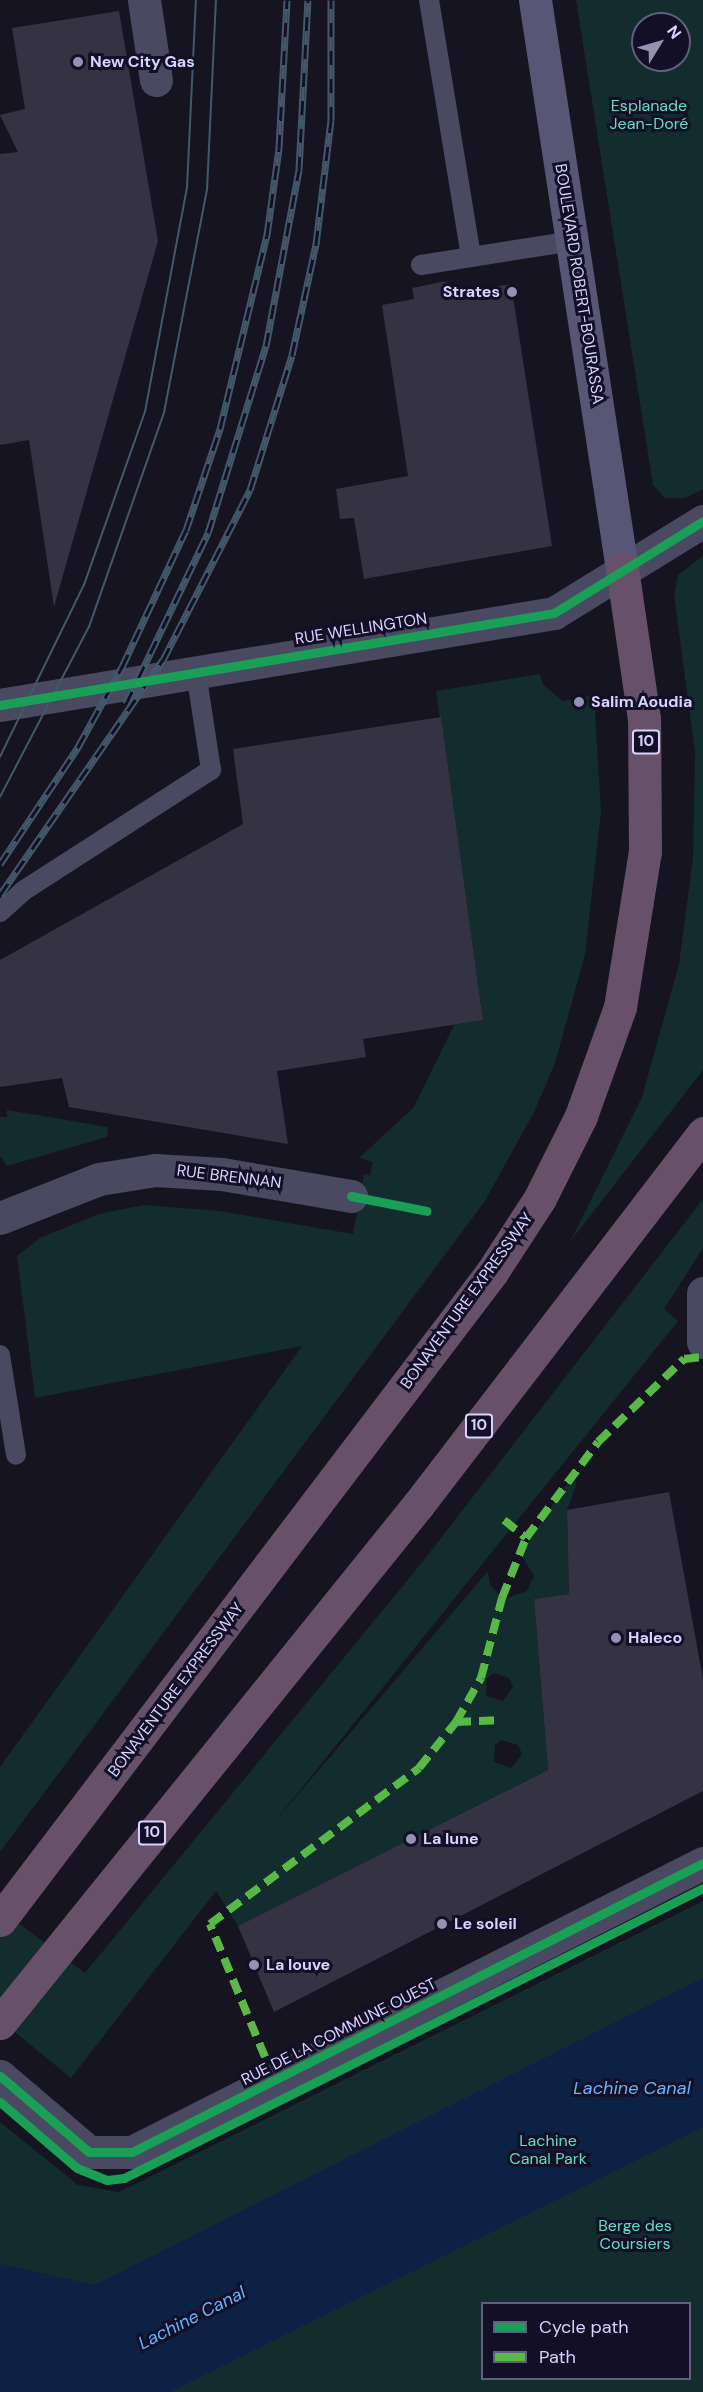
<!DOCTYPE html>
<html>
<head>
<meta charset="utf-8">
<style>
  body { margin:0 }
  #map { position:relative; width:703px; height:2392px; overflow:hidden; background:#161421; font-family:"DM Sans",sans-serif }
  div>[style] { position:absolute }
  .green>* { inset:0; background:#132c2d }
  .water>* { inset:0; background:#0d2144 }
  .building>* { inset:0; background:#343243 }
  .service>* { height:20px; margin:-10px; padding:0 10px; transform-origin:10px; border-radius:10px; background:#4a4962 }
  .minor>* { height:33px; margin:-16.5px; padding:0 16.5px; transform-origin:16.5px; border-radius:16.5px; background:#4a4962 }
  .tertiary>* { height:33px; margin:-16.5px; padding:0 16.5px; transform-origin:16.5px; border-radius:16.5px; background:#4a4962 }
  .secondary>* { height:33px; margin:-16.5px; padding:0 16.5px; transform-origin:16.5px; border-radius:16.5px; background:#575674 }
  .motorway>* { height:33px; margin:-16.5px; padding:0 16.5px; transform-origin:16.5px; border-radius:16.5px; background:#67516a }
  .tram>* { height:1.5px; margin:-0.75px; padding:0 0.75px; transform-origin:0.75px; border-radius:0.75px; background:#43596b }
  .rail>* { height:7px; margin-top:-3.5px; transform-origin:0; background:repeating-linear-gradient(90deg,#130f26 0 14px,#43596b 0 28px); box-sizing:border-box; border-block:2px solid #43596b }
  .quiet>* { height:8px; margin-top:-4px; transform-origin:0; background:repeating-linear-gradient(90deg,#58b947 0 15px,transparent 0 23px) }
  .cycleway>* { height:9px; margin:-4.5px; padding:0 4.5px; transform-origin:4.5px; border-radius:4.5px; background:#1a9f57 }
  .dots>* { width:16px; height:16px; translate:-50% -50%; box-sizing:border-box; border:3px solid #130f26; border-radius:50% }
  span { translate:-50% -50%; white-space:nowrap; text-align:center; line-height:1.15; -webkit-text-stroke:6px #130f26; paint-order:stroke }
  .shield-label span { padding:2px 4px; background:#130f26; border:2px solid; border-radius:4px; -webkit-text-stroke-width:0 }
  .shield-label { font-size:15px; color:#d9d4ff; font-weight:700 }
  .poi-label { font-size:16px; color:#d9d4ff; font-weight:700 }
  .left { translate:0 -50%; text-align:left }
  .right { translate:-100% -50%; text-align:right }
  .park-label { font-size:16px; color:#5fe0c0 }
  .street-label { font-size:16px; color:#d9d4ff }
  .water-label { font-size:18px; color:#62b6ff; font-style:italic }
  .legend { position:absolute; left:481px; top:2302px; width:210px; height:78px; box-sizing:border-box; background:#130f26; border:2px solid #625e7d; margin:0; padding:8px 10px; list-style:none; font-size:18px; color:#d9d4ff }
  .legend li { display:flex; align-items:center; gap:12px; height:30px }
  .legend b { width:30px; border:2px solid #625e7d }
  .north { position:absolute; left:631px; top:12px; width:60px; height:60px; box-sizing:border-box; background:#130f26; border:2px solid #625e7d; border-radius:50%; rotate:53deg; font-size:16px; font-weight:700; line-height:24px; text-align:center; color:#d9d4ff }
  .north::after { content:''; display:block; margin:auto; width:21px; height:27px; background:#9591b1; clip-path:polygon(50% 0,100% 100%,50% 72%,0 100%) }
</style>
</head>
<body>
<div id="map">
  <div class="green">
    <i style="clip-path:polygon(evenodd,576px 0,703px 0,703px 489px,685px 498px,665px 498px,653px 485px,576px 0,643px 24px,679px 24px,679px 60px,643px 60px,643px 24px)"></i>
    <i style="clip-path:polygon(703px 556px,703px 1070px,570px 1242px,642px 1097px,679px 964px,693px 858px,695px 752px,674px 595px,678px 575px)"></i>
    <i style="clip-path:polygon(540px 674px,543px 685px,563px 701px,594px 695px,601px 812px,585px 955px,555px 1063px,534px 1112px,485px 1201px,0 1852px,0 1767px,302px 1346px,35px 1398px,17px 1256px,40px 1238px,99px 1214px,143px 1205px,220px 1211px,353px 1234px,364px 1174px,370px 1175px,373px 1162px,359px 1158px,414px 1107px,454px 1025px,483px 1019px,436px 691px)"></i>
    <i style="clip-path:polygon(7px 1110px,108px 1127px,107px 1137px,7px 1166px,0 1156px,0 1117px,7px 1117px)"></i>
    <i style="clip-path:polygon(evenodd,703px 1199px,703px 1248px,664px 1309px,678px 1321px,272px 1825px,488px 1571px,490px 1585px,502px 1598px,499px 1614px,504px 1599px,527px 1591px,534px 1576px,520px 1553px,571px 1478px,577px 1483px,567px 1510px,569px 1594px,534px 1599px,548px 1770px,238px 1926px,216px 1891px,71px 2078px,0 2020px,0 1909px,85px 1973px,424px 1560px,703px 1199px,494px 1673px,509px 1678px,513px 1687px,503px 1701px,486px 1696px,487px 1678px,494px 1673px,703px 1199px,502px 1740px,518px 1745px,522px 1754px,511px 1768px,494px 1762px,495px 1745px,502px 1740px)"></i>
    <i style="clip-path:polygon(evenodd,703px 1901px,703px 2392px,0 2392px,0 2122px,78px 2185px,119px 2192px,703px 1901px,482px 2304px,690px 2304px,690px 2378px,482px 2378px,482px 2304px)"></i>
  </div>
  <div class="water">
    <i style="clip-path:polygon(703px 1978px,703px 2127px,170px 2392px,0 2392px,0 2264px,95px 2285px)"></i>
  </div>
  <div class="building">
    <i style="clip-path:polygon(119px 11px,158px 241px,54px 607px,29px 440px,0 445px,0 154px,18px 152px,0 115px,25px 109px,12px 28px)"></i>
    <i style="clip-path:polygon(446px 281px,449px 295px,511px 284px,552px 546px,364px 579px,354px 518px,340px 519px,336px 489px,408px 476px,382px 305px,414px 299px,412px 288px)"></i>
    <i style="clip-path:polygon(441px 717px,483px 1020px,363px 1039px,366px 1057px,277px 1071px,288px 1144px,69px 1107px,62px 1078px,0 1087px,0 960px,243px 824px,233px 749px)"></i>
    <i style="clip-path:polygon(669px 1492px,703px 1679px,703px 1791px,274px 2012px,238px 1926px,548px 1770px,534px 1599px,569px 1594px,567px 1510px)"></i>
  </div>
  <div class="service">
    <i style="left:429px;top:0;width:260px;rotate:80.7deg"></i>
    <i style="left:421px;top:265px;width:153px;rotate:-9deg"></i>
    <i style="left:0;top:912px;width:31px;rotate:-42deg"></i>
    <i style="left:23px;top:891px;width:224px;rotate:-32.8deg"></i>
    <i style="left:211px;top:770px;width:99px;rotate:-98.7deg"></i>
    <i style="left:0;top:1355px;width:101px;rotate:80.9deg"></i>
  </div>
  <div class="minor">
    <i style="left:144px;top:0;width:81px;rotate:81.5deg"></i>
    <i style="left:0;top:1218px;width:106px;rotate:-21.5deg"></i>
    <i style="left:99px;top:1179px;width:57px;rotate:-9.1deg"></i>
    <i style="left:155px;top:1170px;width:67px;rotate:3.4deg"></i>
    <i style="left:222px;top:1174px;width:131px;rotate:9.7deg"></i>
    <i style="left:703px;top:1293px;width:49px;rotate:90deg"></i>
  </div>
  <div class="tertiary">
    <i style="left:0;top:705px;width:562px;rotate:-9.43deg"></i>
    <i style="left:554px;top:613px;width:175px;rotate:-31.7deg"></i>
    <i style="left:0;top:2076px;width:117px;rotate:40.5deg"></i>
    <i style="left:89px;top:2152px;width:43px"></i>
    <i style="left:132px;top:2152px;width:640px;rotate:-26.85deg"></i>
  </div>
  <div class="secondary">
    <i style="left:535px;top:0;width:576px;rotate:81.31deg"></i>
  </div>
  <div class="motorway">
    <i style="left:0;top:1920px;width:814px;rotate:-52.79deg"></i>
    <i style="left:492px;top:1272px;width:88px;rotate:-57deg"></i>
    <i style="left:540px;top:1198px;width:92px;rotate:-63.4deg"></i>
    <i style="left:581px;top:1116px;width:116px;rotate:-70.3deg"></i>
    <i style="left:620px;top:1007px;width:158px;rotate:-80.9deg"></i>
    <i style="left:645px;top:851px;width:132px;rotate:-90.4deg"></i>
    <i style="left:644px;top:719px;width:152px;rotate:-98.3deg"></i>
    <i style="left:0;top:2023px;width:666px;rotate:-51.1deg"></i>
    <i style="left:418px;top:1505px;width:469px;rotate:-52.5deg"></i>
  </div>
  <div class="tram">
    <i style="left:0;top:757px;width:191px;rotate:-64deg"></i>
    <i style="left:84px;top:585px;width:183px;rotate:-70.6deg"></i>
    <i style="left:145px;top:412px;width:228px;rotate:-79.4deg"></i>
    <i style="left:187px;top:188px;width:188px;rotate:-87.3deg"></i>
    <i style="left:0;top:797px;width:192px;rotate:-62.4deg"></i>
    <i style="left:89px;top:627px;width:227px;rotate:-70.7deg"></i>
    <i style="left:164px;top:413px;width:227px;rotate:-79.1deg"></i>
    <i style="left:207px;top:190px;width:190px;rotate:-87.3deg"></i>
  </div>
  <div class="rail">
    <i style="left:126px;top:704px;width:190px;rotate:-64.4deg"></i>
    <i style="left:208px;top:533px;width:196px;rotate:-72.8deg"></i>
    <i style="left:266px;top:346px;width:179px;rotate:-79.4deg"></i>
    <i style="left:299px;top:170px;width:170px;rotate:-87deg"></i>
    <i style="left:0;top:864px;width:141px;rotate:-56.3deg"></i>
    <i style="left:78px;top:747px;width:91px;rotate:-61.2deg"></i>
    <i style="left:122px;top:667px;width:151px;rotate:-65deg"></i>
    <i style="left:186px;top:530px;width:107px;rotate:-71.4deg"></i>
    <i style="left:220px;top:429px;width:200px;rotate:-76.4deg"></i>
    <i style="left:267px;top:235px;width:88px;rotate:-82.1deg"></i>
    <i style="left:279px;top:148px;width:148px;rotate:-86.9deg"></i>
    <i style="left:0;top:895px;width:286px;rotate:-55.3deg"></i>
    <i style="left:163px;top:660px;width:191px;rotate:-62.9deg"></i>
    <i style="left:250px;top:490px;width:141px;rotate:-72.7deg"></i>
    <i style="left:292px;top:355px;width:114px;rotate:-77.8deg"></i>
    <i style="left:316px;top:244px;width:125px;rotate:-83.1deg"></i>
    <i style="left:331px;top:120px;width:120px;rotate:-90deg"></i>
  </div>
  <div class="quiet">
    <i style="left:504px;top:1520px;width:28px;rotate:39deg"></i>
    <i style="left:456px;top:1722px;width:46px;rotate:-2.5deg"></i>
    <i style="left:265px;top:2057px;width:144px;rotate:-112.5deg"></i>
    <i style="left:210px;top:1924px;width:261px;rotate:-36.7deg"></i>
    <i style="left:419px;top:1768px;width:59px;rotate:-51.2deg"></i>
    <i style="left:456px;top:1722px;width:51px;rotate:-60.4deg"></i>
    <i style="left:481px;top:1678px;width:83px;rotate:-75.3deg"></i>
    <i style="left:502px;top:1598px;width:65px;rotate:-68.2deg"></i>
    <i style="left:526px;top:1538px;width:120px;rotate:-53.1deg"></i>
    <i style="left:598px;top:1442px;width:120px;rotate:-44deg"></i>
    <i style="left:684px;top:1359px;width:19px;rotate:-6deg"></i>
  </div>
  <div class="cycleway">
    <i style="left:0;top:705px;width:562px;rotate:-9.43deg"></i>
    <i style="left:554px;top:613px;width:175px;rotate:-31.7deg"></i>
    <i style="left:351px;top:1196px;width:77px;rotate:11.2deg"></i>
    <i style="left:0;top:2076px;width:117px;rotate:40.5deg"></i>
    <i style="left:89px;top:2152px;width:43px"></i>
    <i style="left:132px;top:2152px;width:640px;rotate:-26.85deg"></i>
    <i style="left:0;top:2102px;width:101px;rotate:40.6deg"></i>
    <i style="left:77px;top:2168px;width:32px;rotate:22deg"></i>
    <i style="left:107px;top:2180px;width:17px;rotate:-7deg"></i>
    <i style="left:124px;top:2178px;width:648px;rotate:-26.6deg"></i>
  </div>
  <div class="dots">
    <i style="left:78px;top:62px;background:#9591b1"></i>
    <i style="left:512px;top:292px;background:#9591b1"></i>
    <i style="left:579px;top:702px;background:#9591b1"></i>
    <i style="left:616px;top:1638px;background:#9591b1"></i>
    <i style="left:411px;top:1839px;background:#9591b1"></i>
    <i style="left:442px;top:1924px;background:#9591b1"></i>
    <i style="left:254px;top:1965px;background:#9591b1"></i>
  </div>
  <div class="shield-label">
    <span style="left:646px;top:742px">10</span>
    <span style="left:479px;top:1426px">10</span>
    <span style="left:152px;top:1833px">10</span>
  </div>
  <div class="poi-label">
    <span class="left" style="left:90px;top:62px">New City Gas</span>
    <span class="right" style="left:500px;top:292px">Strates</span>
    <span class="left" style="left:591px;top:702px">Salim Aoudia</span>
    <span class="left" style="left:628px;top:1638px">Haleco</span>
    <span class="left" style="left:423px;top:1839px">La lune</span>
    <span class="left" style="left:454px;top:1924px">Le soleil</span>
    <span class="left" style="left:266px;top:1965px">La louve</span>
  </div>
  <div class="park-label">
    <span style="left:649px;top:115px">Esplanade<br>Jean-Doré</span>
    <span style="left:548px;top:2150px">Lachine<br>Canal Park</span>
    <span style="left:635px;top:2235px">Berge des<br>Coursiers</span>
  </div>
  <div class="street-label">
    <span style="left:579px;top:284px;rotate:81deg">BOULEVARD ROBERT-BOURASSA</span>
    <span style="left:361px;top:629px;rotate:-9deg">RUE WELLINGTON</span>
    <span style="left:229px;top:1177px;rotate:7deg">RUE BRENNAN</span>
    <span style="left:467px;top:1301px;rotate:-54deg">BONAVENTURE EXPRESSWAY</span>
    <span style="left:176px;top:1690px;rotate:-53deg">BONAVENTURE EXPRESSWAY</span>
    <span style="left:339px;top:2032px;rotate:-27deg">RUE DE LA COMMUNE OUEST</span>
  </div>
  <div class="water-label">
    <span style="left:632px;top:2088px">Lachine Canal</span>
    <span style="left:192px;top:2318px;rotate:-27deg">Lachine Canal</span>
  </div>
  <ul class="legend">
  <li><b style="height:8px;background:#1a9f57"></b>Cycle path</li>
  <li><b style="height:8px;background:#58b947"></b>Path</li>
  </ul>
  <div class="north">N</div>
</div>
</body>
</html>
